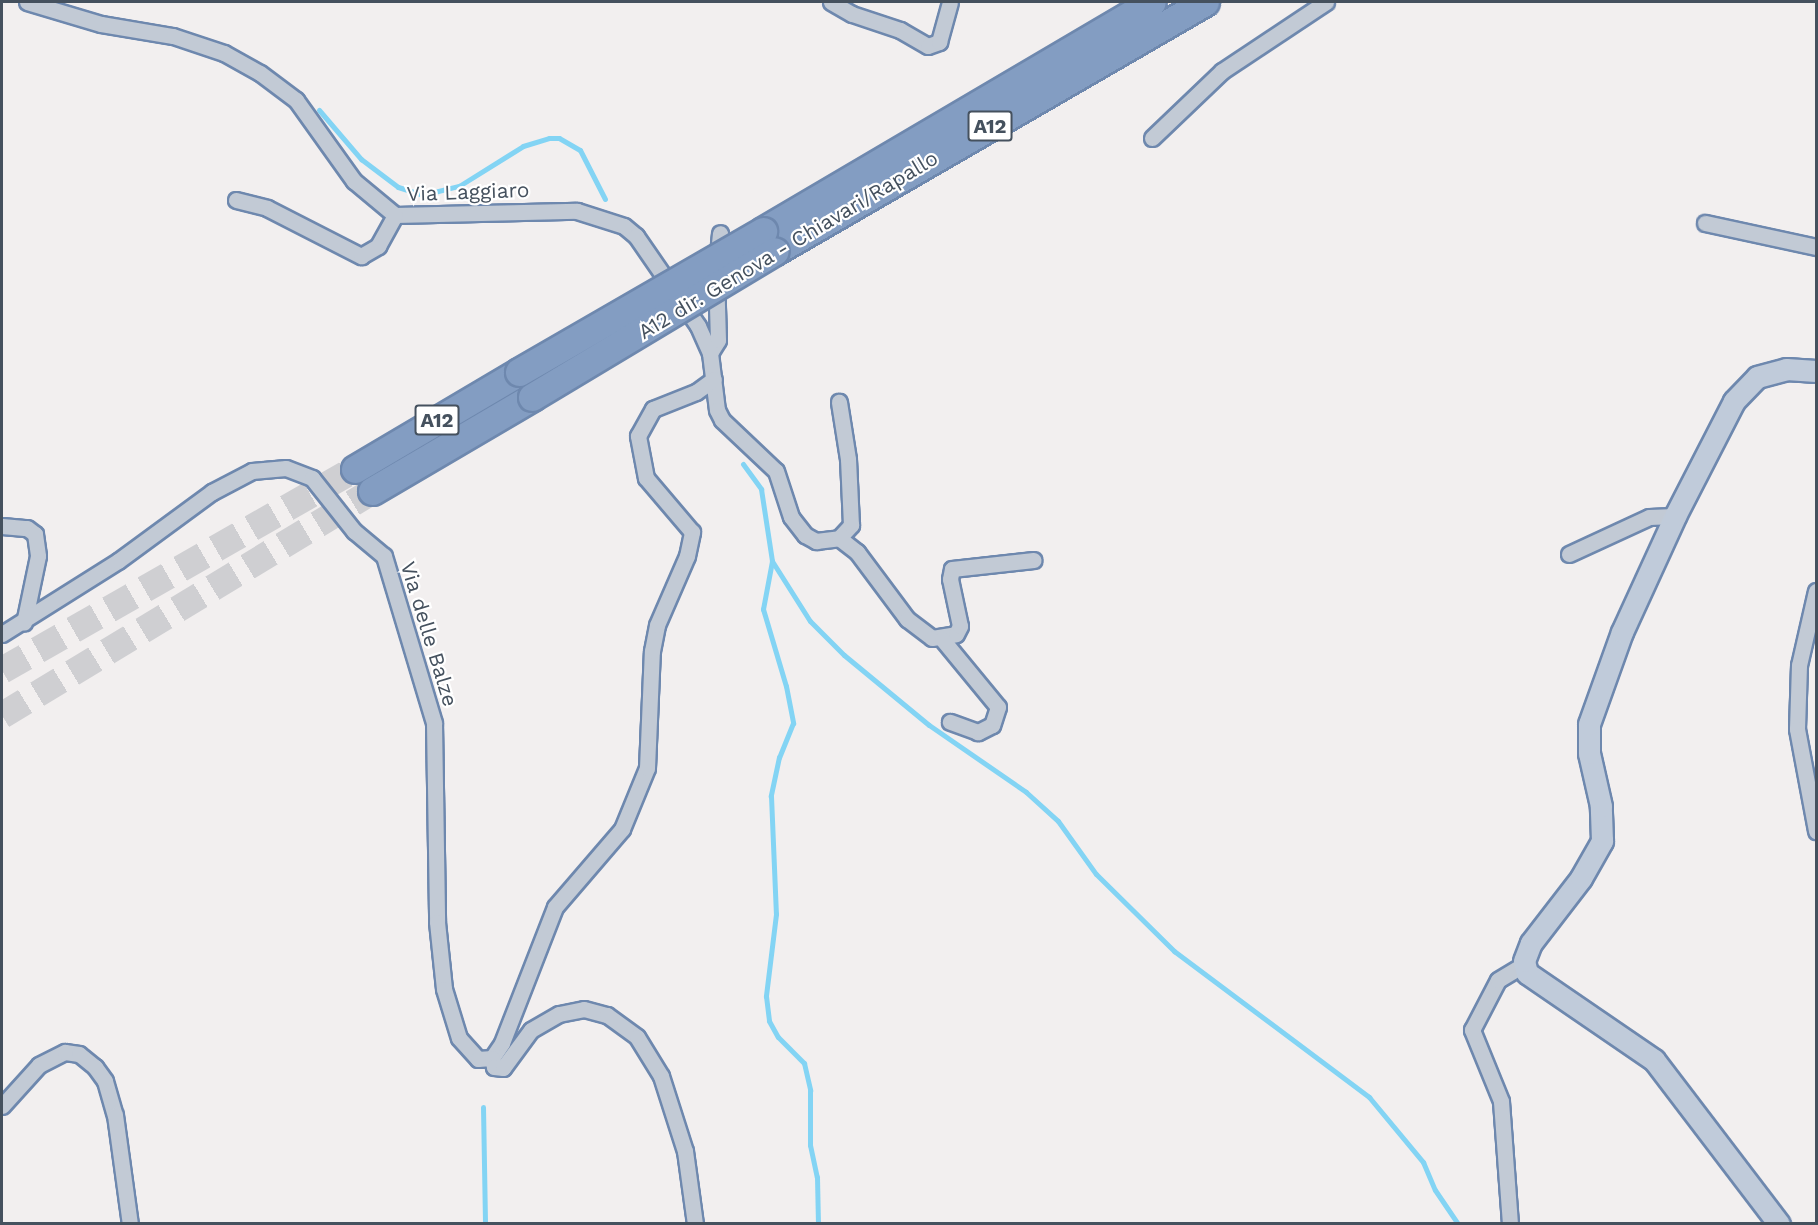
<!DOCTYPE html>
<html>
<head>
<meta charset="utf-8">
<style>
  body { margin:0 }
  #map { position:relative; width:1818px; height:1225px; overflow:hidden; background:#f2efef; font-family:"Work Sans",sans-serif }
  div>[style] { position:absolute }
  .stream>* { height:5px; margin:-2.5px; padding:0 2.5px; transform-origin:2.5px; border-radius:2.5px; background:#83d4f4 }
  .highway-tunnel>* { height:27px; margin-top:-13.5px; transform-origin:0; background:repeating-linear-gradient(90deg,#cfcfd2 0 27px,transparent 0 41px) }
  .roads { filter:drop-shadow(2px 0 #6e88ae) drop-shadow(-2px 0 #6e88ae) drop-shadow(0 2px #6e88ae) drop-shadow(0 -2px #6e88ae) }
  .street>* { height:15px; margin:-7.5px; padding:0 7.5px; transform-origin:7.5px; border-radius:7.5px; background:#c2cad5 }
  .secondary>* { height:21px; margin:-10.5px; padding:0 10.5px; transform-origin:10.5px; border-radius:10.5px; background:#c0cbda }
  .highway>* { height:27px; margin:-13.5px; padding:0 13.5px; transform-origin:13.5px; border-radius:13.5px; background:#839dc2 }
  .bridges { filter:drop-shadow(2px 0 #6e88ae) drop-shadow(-2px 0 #6e88ae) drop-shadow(0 2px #6e88ae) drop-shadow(0 -2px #6e88ae) }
  .highway-bridge>* { height:27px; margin:-13.5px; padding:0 13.5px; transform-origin:13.5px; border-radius:13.5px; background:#839dc2 }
  span { translate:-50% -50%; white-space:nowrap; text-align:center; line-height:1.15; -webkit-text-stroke:4.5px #fff; paint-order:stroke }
  .shield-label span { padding:2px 4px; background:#fff; border:2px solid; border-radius:4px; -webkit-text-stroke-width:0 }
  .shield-label { font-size:20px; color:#45515e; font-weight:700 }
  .street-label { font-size:21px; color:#45515e }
  .frame { position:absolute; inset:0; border:3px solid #45515e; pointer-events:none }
</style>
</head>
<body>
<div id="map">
  <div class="stream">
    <i style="left:319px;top:110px;width:65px;rotate:49.4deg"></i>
    <i style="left:361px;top:159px;width:46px;rotate:37.1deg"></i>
    <i style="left:398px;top:187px;width:25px;rotate:18deg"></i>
    <i style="left:422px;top:195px;width:38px;rotate:-14deg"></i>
    <i style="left:459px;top:186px;width:75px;rotate:-32deg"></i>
    <i style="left:523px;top:146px;width:27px;rotate:-17deg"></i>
    <i style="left:549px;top:138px;width:10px"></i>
    <i style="left:559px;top:138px;width:24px;rotate:30deg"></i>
    <i style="left:580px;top:150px;width:55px;rotate:63deg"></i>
    <i style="left:743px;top:464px;width:31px;rotate:54deg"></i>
    <i style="left:761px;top:489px;width:73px;rotate:81.3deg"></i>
    <i style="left:772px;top:561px;width:49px;rotate:100.6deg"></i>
    <i style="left:763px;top:609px;width:80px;rotate:73.4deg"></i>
    <i style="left:786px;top:686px;width:38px;rotate:79deg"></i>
    <i style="left:793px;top:723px;width:37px;rotate:112deg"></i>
    <i style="left:779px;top:757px;width:40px;rotate:102deg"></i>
    <i style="left:771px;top:796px;width:118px;rotate:87.6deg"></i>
    <i style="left:776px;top:914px;width:83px;rotate:97deg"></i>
    <i style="left:766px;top:996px;width:25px;rotate:83deg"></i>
    <i style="left:769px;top:1021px;width:18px;rotate:61deg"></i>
    <i style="left:778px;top:1037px;width:37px;rotate:45deg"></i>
    <i style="left:804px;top:1063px;width:28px;rotate:77deg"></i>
    <i style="left:810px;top:1090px;width:55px;rotate:90deg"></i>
    <i style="left:810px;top:1145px;width:33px;rotate:78deg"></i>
    <i style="left:817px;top:1177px;width:47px;rotate:88.8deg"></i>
    <i style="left:772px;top:561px;width:71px;rotate:57.7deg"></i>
    <i style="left:810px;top:621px;width:48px;rotate:45deg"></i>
    <i style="left:844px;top:655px;width:110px;rotate:39.5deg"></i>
    <i style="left:929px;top:725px;width:118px;rotate:34.6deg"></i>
    <i style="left:1026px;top:792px;width:43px;rotate:42.2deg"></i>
    <i style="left:1058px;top:821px;width:65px;rotate:54.4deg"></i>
    <i style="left:1096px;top:874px;width:110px;rotate:44.6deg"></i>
    <i style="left:1174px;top:951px;width:244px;rotate:36.8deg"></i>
    <i style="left:1369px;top:1097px;width:85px;rotate:50.3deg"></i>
    <i style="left:1423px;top:1162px;width:30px;rotate:67deg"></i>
    <i style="left:1435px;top:1190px;width:41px;rotate:55.9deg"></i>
    <i style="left:483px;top:1107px;width:117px;rotate:89deg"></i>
  </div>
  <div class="highway-tunnel">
    <i style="left:2px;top:670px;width:406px;rotate:-29.7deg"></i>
    <i style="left:2px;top:715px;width:433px;rotate:-31.2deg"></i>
  </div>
  <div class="roads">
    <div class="street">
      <i style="left:27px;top:2px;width:77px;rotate:16.6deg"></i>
      <i style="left:101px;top:24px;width:73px;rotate:9.5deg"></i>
      <i style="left:173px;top:36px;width:54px;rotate:18.4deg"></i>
      <i style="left:224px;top:53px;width:41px;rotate:29.1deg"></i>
      <i style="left:260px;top:73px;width:45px;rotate:36.9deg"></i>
      <i style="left:296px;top:100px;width:100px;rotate:54.4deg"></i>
      <i style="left:354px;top:181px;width:53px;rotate:39.7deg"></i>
      <i style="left:395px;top:215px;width:182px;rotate:-1.3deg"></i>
      <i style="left:577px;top:211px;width:49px;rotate:17.7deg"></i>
      <i style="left:624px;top:226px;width:16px;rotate:40deg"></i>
      <i style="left:636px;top:236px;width:109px;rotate:55.4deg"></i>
      <i style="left:698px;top:326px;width:30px;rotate:66deg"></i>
      <i style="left:710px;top:353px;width:57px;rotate:83deg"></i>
      <i style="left:717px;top:410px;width:11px;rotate:63deg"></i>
      <i style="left:722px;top:420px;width:74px;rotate:43.4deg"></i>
      <i style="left:776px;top:471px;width:48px;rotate:71.9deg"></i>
      <i style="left:791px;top:517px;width:23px;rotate:52deg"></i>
      <i style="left:805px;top:535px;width:13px;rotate:29deg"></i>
      <i style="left:816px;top:541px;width:23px;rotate:-7deg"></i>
      <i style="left:839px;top:538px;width:18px;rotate:-47deg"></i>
      <i style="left:851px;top:525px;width:66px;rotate:-92.6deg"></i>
      <i style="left:848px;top:459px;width:58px;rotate:-99deg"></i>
      <i style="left:831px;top:2px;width:24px;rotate:30deg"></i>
      <i style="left:852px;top:14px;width:51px;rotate:18.4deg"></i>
      <i style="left:900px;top:30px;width:32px;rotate:30deg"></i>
      <i style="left:928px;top:46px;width:12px;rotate:-20deg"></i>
      <i style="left:939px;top:42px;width:41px;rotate:-74.6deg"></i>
      <i style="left:1152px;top:138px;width:97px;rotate:-43.7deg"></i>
      <i style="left:1222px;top:71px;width:125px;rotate:-33.6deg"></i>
      <i style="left:236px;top:200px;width:32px;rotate:14deg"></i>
      <i style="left:267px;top:208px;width:106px;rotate:27.1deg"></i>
      <i style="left:361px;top:256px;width:20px;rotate:-30deg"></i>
      <i style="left:378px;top:246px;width:35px;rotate:-61deg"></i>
      <i style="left:1705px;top:223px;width:114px;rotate:12.2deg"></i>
      <i style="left:710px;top:353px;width:15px;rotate:-58deg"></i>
      <i style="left:718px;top:340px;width:66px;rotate:-91.7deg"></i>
      <i style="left:716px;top:274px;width:41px;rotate:-84.4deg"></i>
      <i style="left:2px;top:526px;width:25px;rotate:5deg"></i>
      <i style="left:27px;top:528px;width:10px;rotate:37deg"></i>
      <i style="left:35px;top:534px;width:22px;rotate:82deg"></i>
      <i style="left:38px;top:556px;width:68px;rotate:101.8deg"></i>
      <i style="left:839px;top:538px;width:23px;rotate:38deg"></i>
      <i style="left:857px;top:552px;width:84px;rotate:53.3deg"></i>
      <i style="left:907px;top:619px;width:31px;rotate:37deg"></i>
      <i style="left:932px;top:638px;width:24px;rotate:-9deg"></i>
      <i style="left:956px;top:634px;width:9px;rotate:-63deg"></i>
      <i style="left:960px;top:626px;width:48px;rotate:-102deg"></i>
      <i style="left:950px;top:579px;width:10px;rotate:-79deg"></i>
      <i style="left:952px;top:569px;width:82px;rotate:-6.3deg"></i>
      <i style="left:1569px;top:554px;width:88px;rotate:-24.8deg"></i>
      <i style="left:1649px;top:517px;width:26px;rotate:-2deg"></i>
      <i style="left:1816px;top:591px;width:76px;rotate:102.9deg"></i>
      <i style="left:1799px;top:665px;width:64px;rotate:91.8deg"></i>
      <i style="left:1797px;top:729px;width:104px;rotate:79.4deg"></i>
      <i style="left:2px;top:634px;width:137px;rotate:-32.2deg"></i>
      <i style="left:118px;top:561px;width:117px;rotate:-36.3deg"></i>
      <i style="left:212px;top:492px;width:45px;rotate:-27.7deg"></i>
      <i style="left:252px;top:471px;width:34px;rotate:-5deg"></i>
      <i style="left:286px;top:468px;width:28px;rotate:21deg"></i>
      <i style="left:312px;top:478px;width:68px;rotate:51.6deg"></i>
      <i style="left:354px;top:531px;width:39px;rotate:40deg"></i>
      <i style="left:384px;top:556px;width:174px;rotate:73.3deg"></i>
      <i style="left:434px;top:723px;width:199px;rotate:89.1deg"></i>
      <i style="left:437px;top:922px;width:67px;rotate:84deg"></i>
      <i style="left:444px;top:989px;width:51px;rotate:73deg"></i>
      <i style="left:459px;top:1038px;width:28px;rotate:48deg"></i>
      <i style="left:478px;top:1059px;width:14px;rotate:-4deg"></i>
      <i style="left:942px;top:639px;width:88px;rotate:50.5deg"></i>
      <i style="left:998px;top:707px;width:19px;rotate:108deg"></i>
      <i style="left:992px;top:725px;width:16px;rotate:153deg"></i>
      <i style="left:978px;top:732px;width:30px;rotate:-160deg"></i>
      <i style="left:492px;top:1058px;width:18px;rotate:-56deg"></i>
      <i style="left:502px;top:1043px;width:146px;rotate:-68.7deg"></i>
      <i style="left:555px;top:907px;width:103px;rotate:-49.3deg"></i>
      <i style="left:622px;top:829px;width:66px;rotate:-67.7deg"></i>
      <i style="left:647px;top:768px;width:117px;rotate:-87.6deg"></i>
      <i style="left:652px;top:651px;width:26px;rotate:-79deg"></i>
      <i style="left:657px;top:625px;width:75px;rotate:-66.5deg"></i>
      <i style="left:687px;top:556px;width:25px;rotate:-78deg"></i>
      <i style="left:692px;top:532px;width:71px;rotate:-130.4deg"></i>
      <i style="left:646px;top:478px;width:43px;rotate:-100.8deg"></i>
      <i style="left:638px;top:436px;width:31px;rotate:-61deg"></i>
      <i style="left:653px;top:409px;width:46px;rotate:-21.6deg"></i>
      <i style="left:696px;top:392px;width:22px;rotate:-36deg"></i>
      <i style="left:492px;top:1058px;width:9px;rotate:77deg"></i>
      <i style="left:494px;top:1067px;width:9px;rotate:6deg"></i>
      <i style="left:503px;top:1068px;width:47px;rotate:-53.6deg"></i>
      <i style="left:531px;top:1030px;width:32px;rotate:-30deg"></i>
      <i style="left:559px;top:1014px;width:25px;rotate:-11deg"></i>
      <i style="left:584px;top:1009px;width:24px;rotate:15deg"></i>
      <i style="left:607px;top:1015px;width:37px;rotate:36deg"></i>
      <i style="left:637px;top:1037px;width:46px;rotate:58.4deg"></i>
      <i style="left:661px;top:1076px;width:79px;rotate:72.3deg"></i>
      <i style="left:685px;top:1151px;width:74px;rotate:82.2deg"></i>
      <i style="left:2px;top:1106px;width:55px;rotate:-47.9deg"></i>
      <i style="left:39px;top:1065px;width:29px;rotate:-27deg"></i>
      <i style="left:65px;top:1052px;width:14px;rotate:8deg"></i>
      <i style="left:79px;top:1054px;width:21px;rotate:39deg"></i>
      <i style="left:95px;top:1067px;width:17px;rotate:54deg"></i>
      <i style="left:105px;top:1081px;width:35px;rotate:74deg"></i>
      <i style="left:115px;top:1115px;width:110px;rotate:82.2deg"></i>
      <i style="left:1510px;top:1224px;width:123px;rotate:-94.2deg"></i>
      <i style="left:1501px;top:1101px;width:77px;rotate:-112.2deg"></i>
      <i style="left:1472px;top:1030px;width:56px;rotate:-62.5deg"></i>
      <i style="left:1498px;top:980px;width:31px;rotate:-31deg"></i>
    </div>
    <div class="secondary">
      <i style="left:1779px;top:1224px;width:206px;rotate:-127.3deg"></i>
      <i style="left:1654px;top:1060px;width:154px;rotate:-145.6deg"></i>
      <i style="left:1527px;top:973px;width:12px;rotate:-104deg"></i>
      <i style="left:1524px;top:961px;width:19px;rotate:-69deg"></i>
      <i style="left:1531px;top:943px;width:82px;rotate:-52.4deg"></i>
      <i style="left:1581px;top:878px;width:43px;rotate:-60.4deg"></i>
      <i style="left:1602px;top:841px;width:35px;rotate:-92deg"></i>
      <i style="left:1601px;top:806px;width:54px;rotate:-102.8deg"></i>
      <i style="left:1589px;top:753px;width:29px;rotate:-90deg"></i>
      <i style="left:1589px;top:724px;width:98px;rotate:-70.3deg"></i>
      <i style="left:1622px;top:632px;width:128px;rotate:-65.4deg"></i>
      <i style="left:1675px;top:516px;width:129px;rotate:-62.8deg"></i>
      <i style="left:1734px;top:401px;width:33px;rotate:-46deg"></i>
      <i style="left:1757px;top:377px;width:30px;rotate:-15deg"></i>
      <i style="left:1786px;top:369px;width:30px;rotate:4deg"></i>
    </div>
    <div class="highway">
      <i style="left:763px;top:231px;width:451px;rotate:-30.5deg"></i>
      <i style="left:775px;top:251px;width:497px;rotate:-30.1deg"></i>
      <i style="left:355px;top:469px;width:191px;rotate:-30.6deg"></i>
      <i style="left:372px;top:491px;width:186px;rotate:-30.4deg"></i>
    </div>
  </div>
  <div class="bridges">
    <div class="highway-bridge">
      <i style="left:519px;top:372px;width:282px;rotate:-30deg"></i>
      <i style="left:532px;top:397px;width:283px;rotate:-31deg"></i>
    </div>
  </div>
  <div class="shield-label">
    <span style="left:990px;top:126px">A12</span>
    <span style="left:437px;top:420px">A12</span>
  </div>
  <div class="street-label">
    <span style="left:468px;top:192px;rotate:-2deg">Via Laggiaro</span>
    <span style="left:788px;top:245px;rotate:-31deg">A12 dir. Genova - Chiavari/Rapallo</span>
    <span style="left:429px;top:634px;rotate:73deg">Via delle Balze</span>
  </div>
  <div class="frame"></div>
</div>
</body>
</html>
